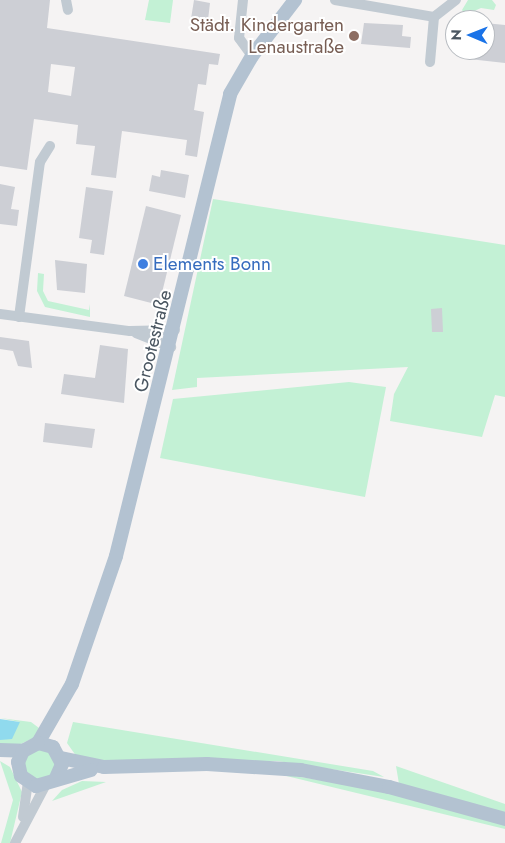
<!DOCTYPE html>
<html>
<head>
<meta charset="utf-8">
<style>
  body { margin:0 }
  #map { position:relative; width:505px; height:843px; overflow:hidden; background:#f5f3f3; font-family:Jost,sans-serif }
  div>[style] { position:absolute }
  .green>* { inset:0; background:#c3f1d5 }
  .water>* { inset:0; background:#90daee }
  .building>* { inset:0; background:#cdcfd5 }
  .minor>* { height:10px; margin:-5px; padding:0 5px; transform-origin:5px; border-radius:5px; background:#c1cad2 }
  .major>* { height:14px; margin:-7px; padding:0 7px; transform-origin:7px; border-radius:7px; background:#b3c2d1 }
  .dots>* { width:14px; height:14px; translate:-50% -50%; box-sizing:border-box; border:2px solid #fff; border-radius:50% }
  span { translate:-50% -50%; white-space:nowrap; text-align:center; line-height:1.15; -webkit-text-stroke:4px #fff; paint-order:stroke }
  .education-label { font-size:19px; color:#785e54 }
  .right { translate:-100% -50%; text-align:right }
  .shop-label { font-size:19px; color:#366cbe }
  .left { translate:0 -50%; text-align:left }
  .street-label { font-size:19px; color:#4a5661 }
  .north { position:absolute; left:445px; top:10px; width:50px; height:50px; box-sizing:border-box; background:#fff; border:1px solid #b7bbc0; border-radius:50%; rotate:271deg; font-size:14px; font-weight:700; line-height:20px; text-align:center; color:#4a5661 }
  .north::after { content:''; display:block; margin:auto; width:18px; height:22px; background:#1a73e8; clip-path:polygon(50% 0,100% 100%,50% 72%,0 100%) }
</style>
</head>
<body>
<div id="map">
  <div class="green">
    <i style="clip-path:polygon(149px 0,173px 0,170px 23px,145px 20px)"></i>
    <i style="clip-path:polygon(468px 0,492px 0,496px 5px,494px 10px,481px 8px,465px 15px,462px 10px)"></i>
    <i style="clip-path:polygon(213px 199px,505px 245px,505px 397px,495px 395px,482px 437px,390px 421px,394px 394px,408px 367px,197px 378px,197px 387px,172px 390px)"></i>
    <i style="clip-path:polygon(38px 273px,44px 274px,43px 291px,48px 301px,89px 310px,90px 304px,90px 317px,45px 307px,37px 291px)"></i>
    <i style="clip-path:polygon(349px 382px,386px 387px,365px 497px,160px 458px,173px 399px)"></i>
    <i style="clip-path:polygon(0 718px,31px 722px,39px 728px,38px 736px,14px 747px,0 746px,0 740px,20px 722px)"></i>
    <i style="clip-path:polygon(73px 722px,373px 771px,384px 777px,277px 761px,79px 760px,67px 743px)"></i>
    <i style="clip-path:polygon(35px 748px,49px 750px,56px 762px,53px 774px,37px 781px,24px 769px,25px 757px)"></i>
    <i style="clip-path:polygon(0 761px,10px 767px,22px 792px,10px 843px,1px 843px,13px 800px)"></i>
    <i style="clip-path:polygon(396px 766px,505px 804px,505px 813px,399px 784px)"></i>
    <i style="clip-path:polygon(270px 772px,375px 789px,505px 823px,505px 829px)"></i>
    <i style="clip-path:polygon(82px 781px,106px 782px,52px 801px,62px 790px)"></i>
  </div>
  <div class="water">
    <i style="clip-path:polygon(0 719px,20px 722px,12px 739px,0 740px)"></i>
  </div>
  <div class="building">
    <i style="clip-path:polygon(evenodd,0 0,50px 0,47px 28px,220px 54px,218px 65px,209px 64px,206px 85px,198px 84px,194px 110px,204px 112px,197px 157px,185px 155px,187px 140px,122px 131px,116px 178px,91px 175px,95px 146px,76px 144px,78px 125px,34px 119px,27px 170px,0 166px,0 0,51px 64px,75px 67px,71px 96px,48px 92px,51px 64px)"></i>
    <i style="clip-path:polygon(194px 0,210px 3px,208px 20px,200px 19px,199px 27px,190px 25px)"></i>
    <i style="clip-path:polygon(364px 23px,403px 25px,402px 36px,411px 37px,410px 48px,361px 44px)"></i>
    <i style="clip-path:polygon(485px 23px,505px 25px,505px 63px,469px 59px,469px 50px,485px 50px)"></i>
    <i style="clip-path:polygon(161px 170px,189px 175px,185px 198px,149px 191px,152px 175px,160px 177px)"></i>
    <i style="clip-path:polygon(0 184px,15px 187px,11px 209px,19px 210px,17px 226px,0 224px)"></i>
    <i style="clip-path:polygon(86px 187px,113px 191px,104px 255px,90px 253px,92px 240px,79px 238px)"></i>
    <i style="clip-path:polygon(146px 206px,181px 215px,159px 305px,124px 296px)"></i>
    <i style="clip-path:polygon(55px 260px,87px 264px,85px 293px,57px 290px)"></i>
    <i style="clip-path:polygon(442px 308px,443px 332px,432px 332px,431px 309px)"></i>
    <i style="clip-path:polygon(0 337px,29px 341px,32px 368px,18px 366px,13px 351px,0 349px)"></i>
    <i style="clip-path:polygon(100px 345px,128px 349px,124px 403px,61px 394px,64px 374px,95px 378px)"></i>
    <i style="clip-path:polygon(45px 423px,95px 429px,92px 448px,43px 442px)"></i>
  </div>
  <div class="minor">
    <i style="left:66px;top:0;width:10px;rotate:79deg"></i>
    <i style="left:243px;top:0;width:38px;rotate:96deg"></i>
    <i style="left:239px;top:38px;width:22px;rotate:54deg"></i>
    <i style="left:335px;top:0;width:100px;rotate:9.7deg"></i>
    <i style="left:434px;top:17px;width:28px;rotate:-38deg"></i>
    <i style="left:430px;top:62px;width:45px;rotate:-84.9deg"></i>
    <i style="left:0;top:314px;width:131px;rotate:7.5deg"></i>
    <i style="left:130px;top:331px;width:45px;rotate:-1.3deg"></i>
    <i style="left:19px;top:317px;width:156px;rotate:-82.3deg"></i>
    <i style="left:40px;top:162px;width:19px;rotate:-58deg"></i>
    <i style="left:136px;top:333px;width:38px;rotate:22deg"></i>
    <i style="left:23px;top:817px;width:34px;rotate:-82deg"></i>
    <i style="left:15px;top:843px;width:64px;rotate:-62.2deg"></i>
  </div>
  <div class="major">
    <i style="left:38px;top:743px;width:68px;rotate:-60deg"></i>
    <i style="left:72px;top:684px;width:135px;rotate:-71deg"></i>
    <i style="left:116px;top:556px;width:476px;rotate:-76.1deg"></i>
    <i style="left:230px;top:94px;width:44px;rotate:-59.9deg"></i>
    <i style="left:252px;top:56px;width:71px;rotate:-52.5deg"></i>
    <i style="left:0;top:750px;width:23px;rotate:2deg"></i>
    <i style="left:61px;top:758px;width:44px;rotate:11.8deg"></i>
    <i style="left:104px;top:767px;width:103px;rotate:-1.7deg"></i>
    <i style="left:207px;top:764px;width:94px;rotate:3.7deg"></i>
    <i style="left:301px;top:770px;width:90px;rotate:10.9deg"></i>
    <i style="left:389px;top:787px;width:120px;rotate:15.4deg"></i>
    <i style="left:55px;top:780px;width:17px;rotate:-66deg"></i>
    <i style="left:62px;top:764px;width:19px;rotate:-118deg"></i>
    <i style="left:53px;top:747px;width:16px;rotate:-165deg"></i>
    <i style="left:38px;top:743px;width:17px;rotate:152deg"></i>
    <i style="left:23px;top:751px;width:12px;rotate:114deg"></i>
    <i style="left:18px;top:762px;width:14px;rotate:78deg"></i>
    <i style="left:21px;top:776px;width:18px;rotate:34deg"></i>
    <i style="left:36px;top:786px;width:57px;rotate:-16.2deg"></i>
  </div>
  <div class="dots">
    <i style="left:354px;top:36px;background:#8d6e63"></i>
    <i style="left:143px;top:264px;background:#3f7fe0"></i>
  </div>
  <div class="education-label">
    <span class="right" style="left:344px;top:36px">Städt. Kindergarten<br>Lenaustraße</span>
  </div>
  <div class="shop-label">
    <span class="left" style="left:153px;top:264px">Elements Bonn</span>
  </div>
  <div class="street-label">
    <span style="left:153px;top:341px;rotate:-76deg">Grootestraße</span>
  </div>
  <div class="north">N</div>
</div>
</body>
</html>
